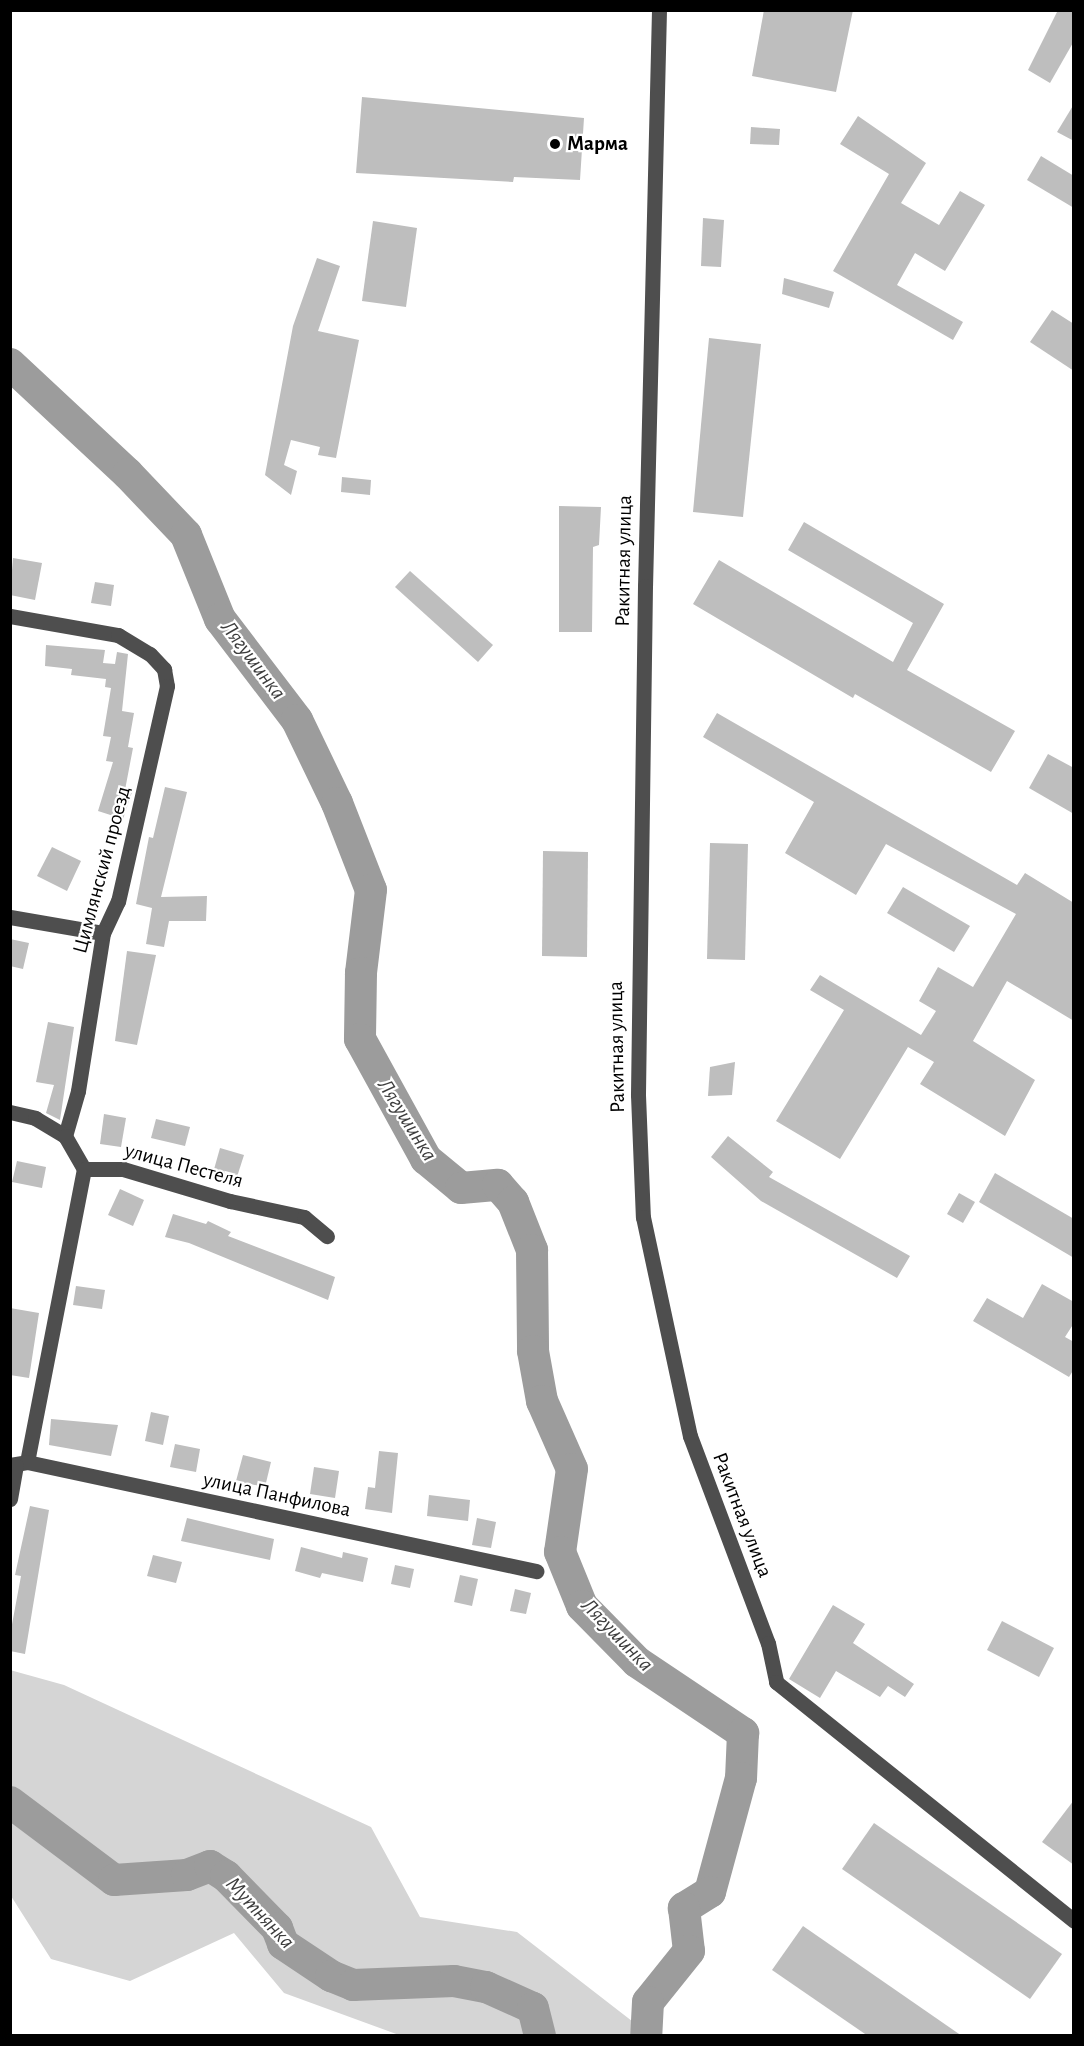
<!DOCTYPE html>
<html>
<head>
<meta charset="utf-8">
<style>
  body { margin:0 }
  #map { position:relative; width:1084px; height:2046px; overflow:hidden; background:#fff; font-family:"Alegreya Sans",sans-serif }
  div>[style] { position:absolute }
  .green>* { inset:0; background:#d5d5d5 }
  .river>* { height:32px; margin:-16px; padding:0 16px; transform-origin:16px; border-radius:16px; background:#9c9c9c }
  .building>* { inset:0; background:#bebebe }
  .minor>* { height:15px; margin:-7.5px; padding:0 7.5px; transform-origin:7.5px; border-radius:7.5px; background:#4e4e4e }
  .dots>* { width:16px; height:16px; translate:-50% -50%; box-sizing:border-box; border:3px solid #fff; border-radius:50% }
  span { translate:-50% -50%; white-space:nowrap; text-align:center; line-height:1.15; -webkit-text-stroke:4.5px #fff; paint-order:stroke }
  .poi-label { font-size:21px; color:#000; font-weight:700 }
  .left { translate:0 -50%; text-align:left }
  .street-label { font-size:21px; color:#000 }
  .water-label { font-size:22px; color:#3d3d3d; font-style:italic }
  .frame { position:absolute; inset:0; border:12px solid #000; pointer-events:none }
</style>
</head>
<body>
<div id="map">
  <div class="green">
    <i style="clip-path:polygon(10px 1670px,64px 1685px,371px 1827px,420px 1917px,517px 1932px,650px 2035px,399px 2035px,284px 1993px,234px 1933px,130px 1981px,51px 1959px,11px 1896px)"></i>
  </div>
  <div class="river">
    <i style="left:10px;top:364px;width:161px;rotate:43deg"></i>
    <i style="left:128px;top:474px;width:84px;rotate:46.4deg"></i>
    <i style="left:186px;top:535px;width:91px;rotate:68deg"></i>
    <i style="left:220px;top:619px;width:127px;rotate:52.7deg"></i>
    <i style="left:297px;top:720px;width:92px;rotate:64.3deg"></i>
    <i style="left:337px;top:803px;width:93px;rotate:68.7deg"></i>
    <i style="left:371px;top:890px;width:84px;rotate:96.9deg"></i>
    <i style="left:361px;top:973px;width:66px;rotate:90.9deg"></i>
    <i style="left:360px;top:1039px;width:137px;rotate:61.2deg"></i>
    <i style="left:426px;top:1159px;width:45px;rotate:39.6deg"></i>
    <i style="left:461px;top:1188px;width:37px;rotate:-5deg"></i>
    <i style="left:498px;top:1185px;width:23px;rotate:49deg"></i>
    <i style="left:513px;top:1202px;width:52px;rotate:68.4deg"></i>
    <i style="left:532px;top:1250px;width:101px;rotate:89.4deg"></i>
    <i style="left:533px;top:1351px;width:51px;rotate:79.8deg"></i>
    <i style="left:542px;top:1401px;width:74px;rotate:66.2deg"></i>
    <i style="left:572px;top:1469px;width:84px;rotate:98.2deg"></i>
    <i style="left:560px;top:1552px;width:58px;rotate:67.8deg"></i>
    <i style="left:582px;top:1606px;width:78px;rotate:45.5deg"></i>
    <i style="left:637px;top:1662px;width:128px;rotate:33.8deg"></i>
    <i style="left:743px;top:1733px;width:45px;rotate:92.5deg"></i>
    <i style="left:741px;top:1778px;width:118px;rotate:105.2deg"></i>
    <i style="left:710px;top:1892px;width:31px;rotate:148deg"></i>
    <i style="left:684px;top:1908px;width:43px;rotate:83.4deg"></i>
    <i style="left:689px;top:1951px;width:65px;rotate:128.8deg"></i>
    <i style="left:648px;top:2002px;width:34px;rotate:93deg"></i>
    <i style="left:10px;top:1802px;width:130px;rotate:36.9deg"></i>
    <i style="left:114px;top:1880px;width:73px;rotate:-3.9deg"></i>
    <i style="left:187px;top:1875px;width:25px;rotate:-21deg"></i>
    <i style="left:210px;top:1866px;width:19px;rotate:32deg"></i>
    <i style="left:226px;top:1876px;width:73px;rotate:45.6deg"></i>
    <i style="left:277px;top:1928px;width:17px;rotate:69deg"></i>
    <i style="left:283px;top:1944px;width:58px;rotate:33.7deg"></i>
    <i style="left:331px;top:1976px;width:24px;rotate:22deg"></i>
    <i style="left:353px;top:1985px;width:101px;rotate:-2.3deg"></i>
    <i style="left:454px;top:1981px;width:33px;rotate:11deg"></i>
    <i style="left:486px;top:1987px;width:51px;rotate:24.1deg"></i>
    <i style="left:533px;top:2008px;width:29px;rotate:76deg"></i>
  </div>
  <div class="building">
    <i style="clip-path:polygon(764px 10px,853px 10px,836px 92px,752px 76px)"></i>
    <i style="clip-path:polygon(1058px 10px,1074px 10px,1074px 41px,1050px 83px,1028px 70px)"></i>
    <i style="clip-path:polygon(362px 97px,584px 118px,580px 180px,514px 177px,513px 182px,356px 173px)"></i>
    <i style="clip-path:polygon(1074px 104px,1074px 141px,1057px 132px)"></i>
    <i style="clip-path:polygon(858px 116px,926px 163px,901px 203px,939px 225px,960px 191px,985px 205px,945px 271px,915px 253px,897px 285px,963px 322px,953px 340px,833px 271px,889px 174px,840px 144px)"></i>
    <i style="clip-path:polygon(751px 127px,780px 129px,779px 145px,750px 144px)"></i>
    <i style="clip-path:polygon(1041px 156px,1074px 176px,1074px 208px,1027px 180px)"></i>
    <i style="clip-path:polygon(703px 218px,724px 220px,721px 267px,701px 266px)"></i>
    <i style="clip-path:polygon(373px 221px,417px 228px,406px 307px,362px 301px)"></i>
    <i style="clip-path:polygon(317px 258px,340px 266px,318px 331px,359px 340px,336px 458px,318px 455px,320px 447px,291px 440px,284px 465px,297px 471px,291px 495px,265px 475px,293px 326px)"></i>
    <i style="clip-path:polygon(784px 278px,834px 292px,829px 308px,782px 294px)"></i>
    <i style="clip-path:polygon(1052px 310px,1074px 324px,1074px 371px,1030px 342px)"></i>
    <i style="clip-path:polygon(709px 338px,761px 344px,743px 517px,693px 512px)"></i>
    <i style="clip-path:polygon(342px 477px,371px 480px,370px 495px,341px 492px)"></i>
    <i style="clip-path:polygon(559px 506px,601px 507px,599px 545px,593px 547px,592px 632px,559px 632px)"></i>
    <i style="clip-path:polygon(804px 522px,944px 604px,907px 670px,1015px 731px,991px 772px,855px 694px,853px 698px,693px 604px,719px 560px,893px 662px,913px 623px,788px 550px)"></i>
    <i style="clip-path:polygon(13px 558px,42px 563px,35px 600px,10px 595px)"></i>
    <i style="clip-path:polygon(410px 571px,493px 645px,478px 662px,395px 587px)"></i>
    <i style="clip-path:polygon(95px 582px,114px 585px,111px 606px,91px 603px)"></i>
    <i style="clip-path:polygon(46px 645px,105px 650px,103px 663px,115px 664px,117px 652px,128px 654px,122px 711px,134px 713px,128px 747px,133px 748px,125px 790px,132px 792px,123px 819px,98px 811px,113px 762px,106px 761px,111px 737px,103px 736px,111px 688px,105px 687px,106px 679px,71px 675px,72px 669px,45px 666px)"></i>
    <i style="clip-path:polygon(717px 713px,1017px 885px,1025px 873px,1074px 903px,1074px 1021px,1007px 981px,973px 1041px,1035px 1080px,1005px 1136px,920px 1084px,934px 1062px,908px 1047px,840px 1159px,776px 1121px,844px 1010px,810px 990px,820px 975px,921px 1035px,936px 1011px,919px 1001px,938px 967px,973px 987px,1016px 914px,886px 844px,856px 895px,785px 853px,814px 802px,703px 737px)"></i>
    <i style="clip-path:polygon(1048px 754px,1074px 768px,1074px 814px,1029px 788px)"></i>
    <i style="clip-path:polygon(165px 787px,187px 792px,161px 897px,207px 896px,206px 921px,169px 921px,164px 947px,146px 944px,152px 908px,136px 904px,149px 837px,153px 838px)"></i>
    <i style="clip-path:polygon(710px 843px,748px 844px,745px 960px,707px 959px)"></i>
    <i style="clip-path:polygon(52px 847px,81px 861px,67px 891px,37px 876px)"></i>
    <i style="clip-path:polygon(543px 851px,588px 852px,587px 957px,542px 956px)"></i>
    <i style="clip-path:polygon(903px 887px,970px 926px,954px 952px,887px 913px)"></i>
    <i style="clip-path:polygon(10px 939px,29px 943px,23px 969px,10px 966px)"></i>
    <i style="clip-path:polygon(127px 951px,156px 955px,137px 1045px,115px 1041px)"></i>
    <i style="clip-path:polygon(48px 1022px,74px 1027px,60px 1120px,46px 1113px,54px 1085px,36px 1082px)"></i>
    <i style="clip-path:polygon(735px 1062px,732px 1095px,708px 1096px,710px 1067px)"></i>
    <i style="clip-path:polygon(104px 1114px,126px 1118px,121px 1147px,100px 1144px)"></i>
    <i style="clip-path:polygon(156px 1119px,190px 1127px,185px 1146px,151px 1138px)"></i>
    <i style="clip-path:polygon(728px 1136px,773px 1172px,769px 1177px,910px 1256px,897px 1278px,761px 1201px,711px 1157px)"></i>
    <i style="clip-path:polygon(220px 1148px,244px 1155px,236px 1180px,213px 1173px)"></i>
    <i style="clip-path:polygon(17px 1161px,46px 1167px,42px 1188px,12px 1182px)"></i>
    <i style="clip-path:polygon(995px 1173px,1074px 1219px,1074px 1258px,979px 1202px)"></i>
    <i style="clip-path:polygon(120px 1189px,144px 1200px,133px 1226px,108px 1215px)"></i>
    <i style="clip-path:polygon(959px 1193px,975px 1202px,963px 1223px,947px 1214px)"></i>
    <i style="clip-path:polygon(173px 1214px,206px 1224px,208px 1221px,231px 1232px,228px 1236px,335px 1277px,328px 1300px,189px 1243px,165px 1237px)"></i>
    <i style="clip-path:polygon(1042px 1284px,1074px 1302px,1074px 1323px,1065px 1337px,1074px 1342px,1074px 1369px,1069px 1377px,973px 1321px,987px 1298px,1023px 1318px)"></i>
    <i style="clip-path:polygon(76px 1286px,105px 1290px,102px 1309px,73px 1305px)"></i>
    <i style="clip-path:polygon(10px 1308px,39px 1313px,29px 1378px,10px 1375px)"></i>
    <i style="clip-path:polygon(151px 1412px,169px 1416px,163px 1445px,145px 1441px)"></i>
    <i style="clip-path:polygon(51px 1419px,118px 1425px,111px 1456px,49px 1445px)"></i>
    <i style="clip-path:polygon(175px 1444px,200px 1449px,196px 1472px,170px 1467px)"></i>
    <i style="clip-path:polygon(379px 1451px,398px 1453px,392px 1513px,365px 1509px,368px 1487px,375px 1488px)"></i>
    <i style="clip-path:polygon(243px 1455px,271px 1462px,265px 1487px,236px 1481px)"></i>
    <i style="clip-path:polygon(314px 1467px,339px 1471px,335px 1498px,310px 1494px)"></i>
    <i style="clip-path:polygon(429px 1495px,470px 1500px,468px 1521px,427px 1516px)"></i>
    <i style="clip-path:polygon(30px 1506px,49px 1510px,25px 1654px,10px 1651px,10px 1635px,21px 1576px,15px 1575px)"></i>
    <i style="clip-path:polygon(187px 1518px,274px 1539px,270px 1560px,181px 1541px)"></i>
    <i style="clip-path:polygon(477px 1518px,496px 1522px,491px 1548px,472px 1545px)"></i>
    <i style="clip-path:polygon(301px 1547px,342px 1558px,343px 1552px,368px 1558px,363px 1582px,322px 1573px,320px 1578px,295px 1571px)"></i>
    <i style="clip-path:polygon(153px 1555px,182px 1562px,176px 1583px,147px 1576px)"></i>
    <i style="clip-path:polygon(395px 1565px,414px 1569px,410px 1588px,391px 1584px)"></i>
    <i style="clip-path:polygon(460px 1575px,478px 1579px,472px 1606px,454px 1602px)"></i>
    <i style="clip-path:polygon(515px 1589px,531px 1593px,526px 1614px,510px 1611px)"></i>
    <i style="clip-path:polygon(833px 1605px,865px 1624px,853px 1643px,914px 1684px,905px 1697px,888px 1686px,880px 1697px,836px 1671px,820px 1698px,789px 1679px)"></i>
    <i style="clip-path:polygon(1002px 1621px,1054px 1648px,1039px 1677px,987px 1650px)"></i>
    <i style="clip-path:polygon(1074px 1800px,1074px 1865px,1042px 1842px)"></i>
    <i style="clip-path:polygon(874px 1823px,1062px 1954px,1030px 1999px,842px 1869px)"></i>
    <i style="clip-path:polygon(803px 1926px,962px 2036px,868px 2036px,772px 1970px)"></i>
  </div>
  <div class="minor">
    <i style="left:659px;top:10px;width:576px;rotate:91.39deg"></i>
    <i style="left:645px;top:586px;width:509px;rotate:90.79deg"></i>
    <i style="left:638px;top:1095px;width:122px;rotate:87.7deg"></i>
    <i style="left:643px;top:1217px;width:224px;rotate:77.9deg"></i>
    <i style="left:690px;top:1436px;width:221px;rotate:69.4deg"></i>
    <i style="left:768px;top:1643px;width:40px;rotate:78deg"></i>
    <i style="left:776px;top:1682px;width:382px;rotate:38.7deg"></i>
    <i style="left:10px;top:616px;width:110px;rotate:10deg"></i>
    <i style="left:118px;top:635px;width:37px;rotate:31deg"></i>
    <i style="left:150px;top:654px;width:21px;rotate:47deg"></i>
    <i style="left:164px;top:669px;width:17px;rotate:80deg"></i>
    <i style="left:167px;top:686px;width:221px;rotate:102.8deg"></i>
    <i style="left:118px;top:901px;width:35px;rotate:115deg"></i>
    <i style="left:103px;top:933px;width:160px;rotate:99deg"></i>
    <i style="left:78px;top:1091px;width:47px;rotate:106.1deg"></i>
    <i style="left:10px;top:917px;width:94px;rotate:9.8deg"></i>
    <i style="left:10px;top:1112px;width:26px;rotate:13deg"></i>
    <i style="left:35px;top:1118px;width:35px;rotate:31deg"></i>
    <i style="left:65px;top:1136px;width:38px;rotate:60deg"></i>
    <i style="left:84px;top:1169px;width:39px"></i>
    <i style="left:123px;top:1169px;width:112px;rotate:16.7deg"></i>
    <i style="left:230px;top:1201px;width:76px;rotate:12.2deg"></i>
    <i style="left:304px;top:1217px;width:30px;rotate:40deg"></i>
    <i style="left:27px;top:1462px;width:298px;rotate:-79deg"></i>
    <i style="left:10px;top:1465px;width:17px;rotate:-10deg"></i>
    <i style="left:27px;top:1462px;width:521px;rotate:12.09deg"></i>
    <i style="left:10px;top:1499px;width:34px;rotate:-80deg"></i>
  </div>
  <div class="dots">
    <i style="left:555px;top:144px;background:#000"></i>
  </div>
  <div class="poi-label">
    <span class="left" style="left:567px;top:144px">Марма</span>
  </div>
  <div class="street-label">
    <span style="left:624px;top:561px;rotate:-89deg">Ракитная улица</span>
    <span style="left:102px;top:870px;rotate:-75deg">Цимлянский проезд</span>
    <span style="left:617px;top:1047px;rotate:-91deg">Ракитная улица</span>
    <span style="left:184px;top:1166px;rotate:15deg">улица Пестеля</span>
    <span style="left:277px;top:1495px;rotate:12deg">улица Панфилова</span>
    <span style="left:742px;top:1515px;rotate:69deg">Ракитная улица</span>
  </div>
  <div class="water-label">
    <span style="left:253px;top:660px;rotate:53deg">Лягушинка</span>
    <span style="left:407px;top:1120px;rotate:58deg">Лягушинка</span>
    <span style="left:617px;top:1635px;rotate:46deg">Лягушинка</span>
    <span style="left:260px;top:1913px;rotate:47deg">Мутнянка</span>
  </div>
  <div class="frame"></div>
</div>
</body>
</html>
